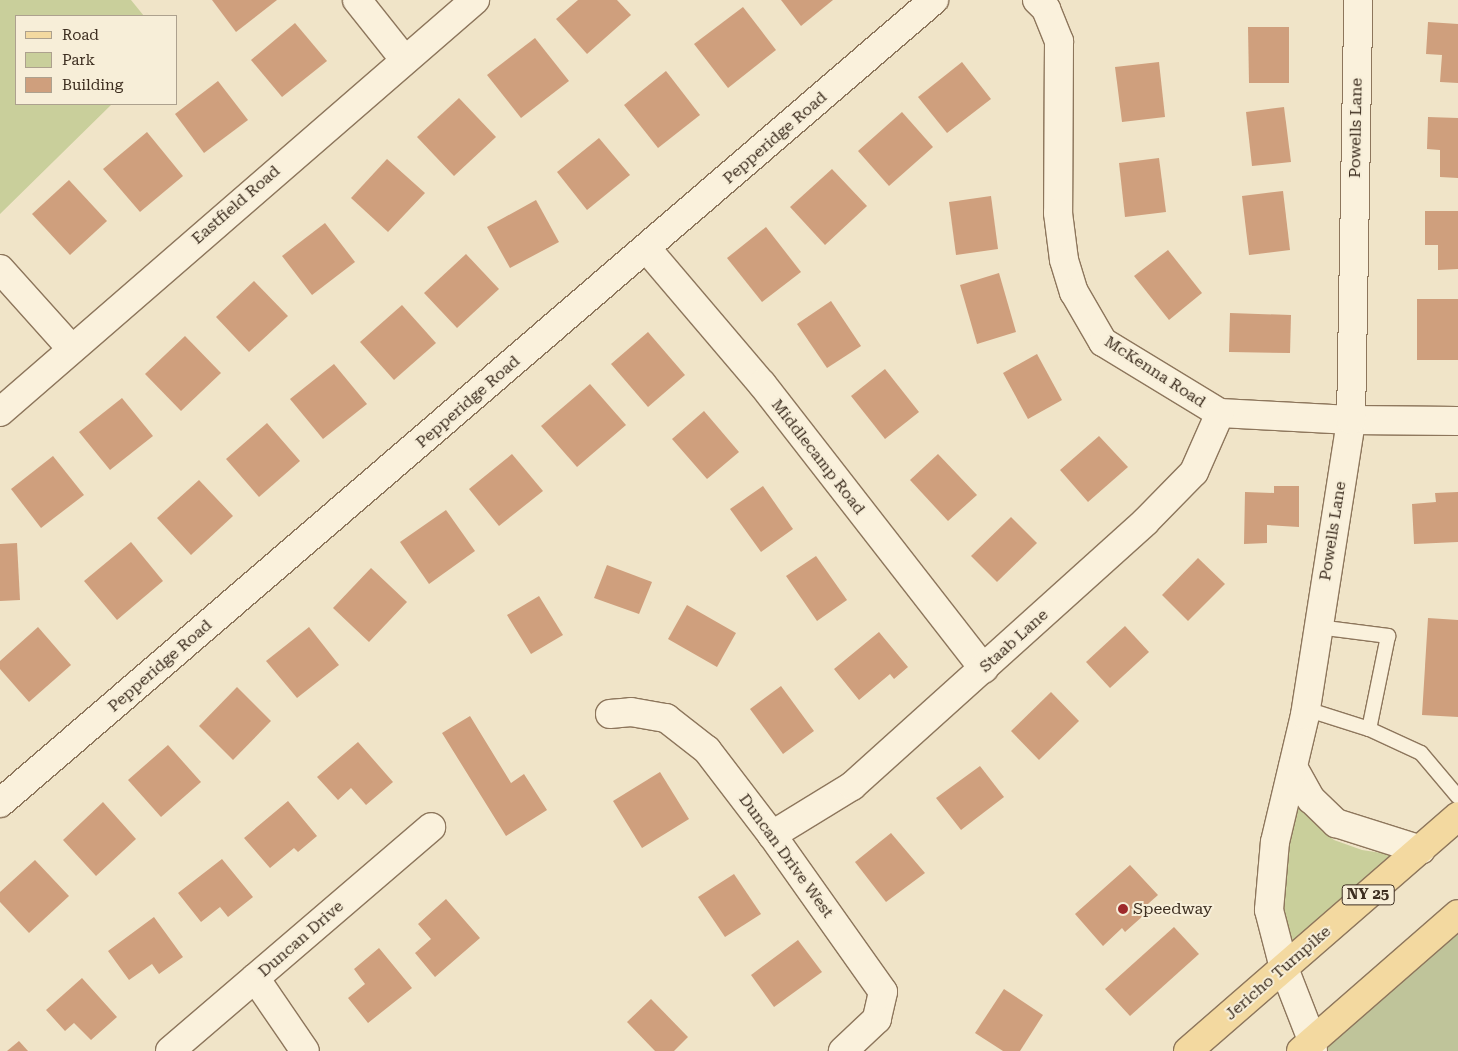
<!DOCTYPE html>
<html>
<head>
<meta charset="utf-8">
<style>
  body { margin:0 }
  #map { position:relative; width:1458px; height:1051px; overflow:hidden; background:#f0e4c8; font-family:"Roboto Serif",serif }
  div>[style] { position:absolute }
  .green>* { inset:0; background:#c9cf9b }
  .cemetery>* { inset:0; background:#bfc49a }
  .building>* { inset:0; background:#cf9f7d }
  .roads { filter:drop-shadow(1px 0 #8d765c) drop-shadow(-1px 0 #8d765c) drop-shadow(0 1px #8d765c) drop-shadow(0 -1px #8d765c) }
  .lane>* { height:14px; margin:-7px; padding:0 7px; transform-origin:7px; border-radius:7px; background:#faf1dc }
  .street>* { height:28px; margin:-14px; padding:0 14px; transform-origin:14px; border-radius:14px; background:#faf1dc }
  .secondary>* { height:28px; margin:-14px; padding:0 14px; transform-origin:14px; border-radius:14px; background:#faf1dc }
  .primary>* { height:28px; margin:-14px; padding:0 14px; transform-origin:14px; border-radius:14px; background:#f3d9a0 }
  .dots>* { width:14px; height:14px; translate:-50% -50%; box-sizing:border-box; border:2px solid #f7eed8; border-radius:50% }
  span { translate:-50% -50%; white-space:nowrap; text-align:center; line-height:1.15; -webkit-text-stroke:4px #f7eed8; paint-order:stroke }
  .shield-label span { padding:1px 4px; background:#f7eed8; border:1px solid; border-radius:4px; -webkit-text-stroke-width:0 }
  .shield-label { font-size:15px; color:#3d2e20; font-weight:700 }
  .street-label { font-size:16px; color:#3d2e20 }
  .poi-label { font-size:16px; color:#3d2e20 }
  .left { translate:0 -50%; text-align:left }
  .legend { position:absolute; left:15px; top:15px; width:162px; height:90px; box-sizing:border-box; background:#f7eed8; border:1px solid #ada18e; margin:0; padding:6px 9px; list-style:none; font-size:15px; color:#3d2e20 }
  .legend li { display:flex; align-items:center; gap:10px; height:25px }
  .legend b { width:25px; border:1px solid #ada18e }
</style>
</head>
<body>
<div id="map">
  <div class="green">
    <i style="clip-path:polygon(0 0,131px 0,144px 16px,16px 16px,16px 104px,112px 104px,0 214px)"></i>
    <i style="clip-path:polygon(1296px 793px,1314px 823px,1334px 840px,1362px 850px,1395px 855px,1288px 948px,1279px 906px)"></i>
  </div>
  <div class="cemetery">
    <i style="clip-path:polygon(1458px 914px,1458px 1051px,1313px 1051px)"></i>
  </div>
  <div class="building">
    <i style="clip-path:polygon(212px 0,277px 0,236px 32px)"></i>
    <i style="clip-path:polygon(578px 0,617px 0,631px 15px,587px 54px,556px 19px)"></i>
    <i style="clip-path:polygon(781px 0,833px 0,801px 26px)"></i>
    <i style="clip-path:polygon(743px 7px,776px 50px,728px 88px,694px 44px)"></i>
    <i style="clip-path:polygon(1428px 22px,1458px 24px,1458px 83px,1440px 82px,1442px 55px,1426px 54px)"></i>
    <i style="clip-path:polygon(295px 23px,327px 61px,282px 97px,251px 60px)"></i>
    <i style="clip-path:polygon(1248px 27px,1289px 27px,1289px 83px,1249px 83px)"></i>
    <i style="clip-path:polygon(535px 38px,569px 81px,521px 118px,487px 75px)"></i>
    <i style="clip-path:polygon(962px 62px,991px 99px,947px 133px,918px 97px)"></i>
    <i style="clip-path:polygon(1159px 62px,1165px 117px,1122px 122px,1115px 67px)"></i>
    <i style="clip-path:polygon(666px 71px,700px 115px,658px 148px,624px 105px)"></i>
    <i style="clip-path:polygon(218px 81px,248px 120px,204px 153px,175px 114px)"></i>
    <i style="clip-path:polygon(459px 98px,496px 137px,454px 176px,417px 137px)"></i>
    <i style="clip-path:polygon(1284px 107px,1291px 162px,1252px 166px,1246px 112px)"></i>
    <i style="clip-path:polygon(902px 112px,933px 147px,889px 186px,858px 151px)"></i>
    <i style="clip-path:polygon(1428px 117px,1458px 118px,1458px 178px,1440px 177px,1440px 150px,1427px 149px)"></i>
    <i style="clip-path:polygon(147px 132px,183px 176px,140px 212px,103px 169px)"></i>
    <i style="clip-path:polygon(599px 138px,630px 175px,587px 210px,557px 172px)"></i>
    <i style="clip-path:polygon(1159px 158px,1166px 212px,1125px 217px,1119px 163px)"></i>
    <i style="clip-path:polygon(387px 159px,425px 193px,388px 232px,351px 198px)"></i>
    <i style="clip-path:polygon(832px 169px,867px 206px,825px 245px,790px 207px)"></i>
    <i style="clip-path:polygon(69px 180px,107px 221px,70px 255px,32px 214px)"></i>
    <i style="clip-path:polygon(1283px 191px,1290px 250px,1249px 255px,1242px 196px)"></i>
    <i style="clip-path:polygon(991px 196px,998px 249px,956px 255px,949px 202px)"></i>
    <i style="clip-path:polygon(536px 200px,559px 242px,510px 268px,487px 227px)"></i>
    <i style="clip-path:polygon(1425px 211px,1458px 211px,1458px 269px,1438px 270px,1438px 245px,1425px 245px)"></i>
    <i style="clip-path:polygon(325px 223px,355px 262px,312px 295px,282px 256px)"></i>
    <i style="clip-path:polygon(766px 227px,801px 272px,762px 302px,727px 258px)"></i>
    <i style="clip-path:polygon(1168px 250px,1202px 293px,1169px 320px,1134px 276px)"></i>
    <i style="clip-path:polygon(466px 254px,499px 289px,457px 328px,424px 293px)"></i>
    <i style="clip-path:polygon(999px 273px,1016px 332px,977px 344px,960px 285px)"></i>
    <i style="clip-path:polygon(254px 281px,288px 316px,249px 352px,216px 317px)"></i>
    <i style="clip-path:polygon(1417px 299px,1458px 299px,1458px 360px,1417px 360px)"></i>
    <i style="clip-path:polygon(831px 301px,861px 346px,827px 368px,797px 324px)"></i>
    <i style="clip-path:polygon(402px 305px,436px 343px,394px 380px,360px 342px)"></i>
    <i style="clip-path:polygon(1230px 313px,1291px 315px,1290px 353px,1229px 352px)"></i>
    <i style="clip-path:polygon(648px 332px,685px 375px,648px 407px,611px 364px)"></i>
    <i style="clip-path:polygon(185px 336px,221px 373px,181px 411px,145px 374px)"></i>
    <i style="clip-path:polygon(1037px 354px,1062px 400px,1028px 419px,1003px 373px)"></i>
    <i style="clip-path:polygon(334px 364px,367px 404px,323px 439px,290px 399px)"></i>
    <i style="clip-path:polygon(885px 369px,919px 412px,885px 439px,851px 396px)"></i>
    <i style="clip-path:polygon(590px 384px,626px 425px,577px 467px,541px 426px)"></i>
    <i style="clip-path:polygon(122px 398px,153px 436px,110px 470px,79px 432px)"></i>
    <i style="clip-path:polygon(704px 411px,739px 452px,707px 479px,672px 439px)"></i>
    <i style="clip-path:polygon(267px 423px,300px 461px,259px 497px,226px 459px)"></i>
    <i style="clip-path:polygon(1099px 436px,1128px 467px,1088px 502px,1060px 470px)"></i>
    <i style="clip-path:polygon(512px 454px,543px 491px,499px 526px,469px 489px)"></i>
    <i style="clip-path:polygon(938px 454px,977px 495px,948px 521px,910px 480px)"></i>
    <i style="clip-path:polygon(53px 456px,84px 495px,41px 528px,11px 489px)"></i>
    <i style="clip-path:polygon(199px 480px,233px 516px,191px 555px,157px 518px)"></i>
    <i style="clip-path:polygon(763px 486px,793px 529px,761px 552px,730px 509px)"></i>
    <i style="clip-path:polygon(1274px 486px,1299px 486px,1299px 527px,1267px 525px,1267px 543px,1244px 544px,1245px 492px,1274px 493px)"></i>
    <i style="clip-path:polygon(1458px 492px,1458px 542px,1414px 544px,1412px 504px,1436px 502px,1435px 493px)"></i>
    <i style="clip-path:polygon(446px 510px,475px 551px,429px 584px,400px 542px)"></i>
    <i style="clip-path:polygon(1011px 517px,1037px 543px,997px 582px,971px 556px)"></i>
    <i style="clip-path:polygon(131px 542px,163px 581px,117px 620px,84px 581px)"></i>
    <i style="clip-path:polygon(17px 543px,20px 600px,0 601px,0 544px)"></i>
    <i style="clip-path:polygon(816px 556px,847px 600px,817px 621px,786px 576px)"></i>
    <i style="clip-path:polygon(1198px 558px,1225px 584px,1188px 621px,1162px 595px)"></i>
    <i style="clip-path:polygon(607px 565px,652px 582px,639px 614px,594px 598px)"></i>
    <i style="clip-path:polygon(371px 568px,407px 602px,369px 642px,333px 608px)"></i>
    <i style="clip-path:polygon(539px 596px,563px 635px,531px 654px,507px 615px)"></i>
    <i style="clip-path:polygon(687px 605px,736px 633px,717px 667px,668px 639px)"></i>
    <i style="clip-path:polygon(1428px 618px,1458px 620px,1458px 717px,1422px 715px)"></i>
    <i style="clip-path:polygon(1125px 626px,1149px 652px,1110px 688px,1086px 662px)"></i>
    <i style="clip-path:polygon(38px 627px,71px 665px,29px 702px,0 669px,0 661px)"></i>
    <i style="clip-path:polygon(309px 627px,339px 665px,297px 698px,266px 661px)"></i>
    <i style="clip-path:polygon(879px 632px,908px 667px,894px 679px,890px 674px,859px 700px,834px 669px)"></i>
    <i style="clip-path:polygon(781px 686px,814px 731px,783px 754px,750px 709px)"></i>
    <i style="clip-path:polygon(237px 687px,271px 721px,233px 760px,199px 726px)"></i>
    <i style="clip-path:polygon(1051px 692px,1079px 721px,1039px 760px,1011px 731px)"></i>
    <i style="clip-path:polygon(470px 716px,511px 783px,524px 774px,547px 810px,506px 836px,442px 733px)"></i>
    <i style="clip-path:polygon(358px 742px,393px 782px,366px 805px,351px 788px,338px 800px,317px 777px)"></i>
    <i style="clip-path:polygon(168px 745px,201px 782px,161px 817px,128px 780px)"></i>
    <i style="clip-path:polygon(980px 766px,1004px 797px,961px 830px,936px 798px)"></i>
    <i style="clip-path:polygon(660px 772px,689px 819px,642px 848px,613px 801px)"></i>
    <i style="clip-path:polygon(288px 801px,317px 836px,298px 852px,294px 848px,270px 868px,244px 838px)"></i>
    <i style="clip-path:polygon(103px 802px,136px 839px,96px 876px,63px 840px)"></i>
    <i style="clip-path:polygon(891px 833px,925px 873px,886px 902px,855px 862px)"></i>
    <i style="clip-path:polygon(222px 859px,253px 897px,228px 917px,220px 907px,201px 922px,178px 893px)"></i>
    <i style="clip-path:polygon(35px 860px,69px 896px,29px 933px,0 902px,0 892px)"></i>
    <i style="clip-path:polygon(1130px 865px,1158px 895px,1140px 911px,1144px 915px,1125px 932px,1122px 928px,1103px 946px,1075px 914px)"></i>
    <i style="clip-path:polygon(734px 874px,761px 914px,725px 937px,698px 897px)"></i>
    <i style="clip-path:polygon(446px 899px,480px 938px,435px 977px,415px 953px,431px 939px,418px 924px)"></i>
    <i style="clip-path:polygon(154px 917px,183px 957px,159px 974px,152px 964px,129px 980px,108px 951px)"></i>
    <i style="clip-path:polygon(1174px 927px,1199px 954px,1130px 1016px,1105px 989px)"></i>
    <i style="clip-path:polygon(798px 940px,822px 972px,774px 1007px,751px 975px)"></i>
    <i style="clip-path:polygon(379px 948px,412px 988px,368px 1023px,348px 998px,365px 984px,354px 969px)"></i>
    <i style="clip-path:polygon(82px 978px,117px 1017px,91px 1040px,74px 1023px,65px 1031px,46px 1010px)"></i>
    <i style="clip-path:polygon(1004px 989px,1043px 1015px,1020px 1051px,1003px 1051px,975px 1033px)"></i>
    <i style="clip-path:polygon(651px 999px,688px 1037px,674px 1051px,655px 1051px,627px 1022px)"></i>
    <i style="clip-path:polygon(19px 1041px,28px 1051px,7px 1051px)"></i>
  </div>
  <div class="roads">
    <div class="lane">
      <i style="left:1318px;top:627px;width:71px;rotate:7.3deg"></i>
      <i style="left:1388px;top:636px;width:95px;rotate:101.5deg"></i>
      <i style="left:1306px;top:709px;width:66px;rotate:17.6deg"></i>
      <i style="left:1369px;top:729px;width:57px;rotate:24.8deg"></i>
      <i style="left:1421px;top:753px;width:57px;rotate:49.9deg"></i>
    </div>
    <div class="street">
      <i style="left:357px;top:0;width:75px;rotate:51.5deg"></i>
      <i style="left:1037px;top:0;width:13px;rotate:45deg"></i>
      <i style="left:1046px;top:9px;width:35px;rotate:68deg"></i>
      <i style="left:1059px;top:41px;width:172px;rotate:90.3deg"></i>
      <i style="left:1058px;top:213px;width:47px;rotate:82.7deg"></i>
      <i style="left:1064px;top:260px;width:34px;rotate:73deg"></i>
      <i style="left:1074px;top:292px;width:58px;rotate:59.9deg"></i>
      <i style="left:1103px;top:342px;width:137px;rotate:31.3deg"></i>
      <i style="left:1220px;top:413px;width:131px;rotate:3.1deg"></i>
      <i style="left:1351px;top:420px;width:107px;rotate:0.5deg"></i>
      <i style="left:647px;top:249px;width:177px;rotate:49.6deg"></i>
      <i style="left:762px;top:384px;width:361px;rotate:52.1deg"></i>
      <i style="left:0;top:269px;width:106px;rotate:48.1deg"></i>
      <i style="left:0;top:412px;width:629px;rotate:-40.94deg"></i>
      <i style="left:610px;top:714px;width:21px;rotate:-5deg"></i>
      <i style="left:631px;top:712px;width:36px;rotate:10deg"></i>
      <i style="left:666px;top:718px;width:52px;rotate:38deg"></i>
      <i style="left:707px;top:750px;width:107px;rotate:52.6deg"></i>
      <i style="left:772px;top:835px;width:192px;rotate:54.7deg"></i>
      <i style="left:883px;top:992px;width:28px;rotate:103deg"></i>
      <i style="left:877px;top:1019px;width:47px;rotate:136.7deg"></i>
      <i style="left:0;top:803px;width:1232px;rotate:-40.69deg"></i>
      <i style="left:772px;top:835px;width:94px;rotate:-31.5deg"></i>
      <i style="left:852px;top:786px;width:394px;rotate:-42deg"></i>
      <i style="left:1145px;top:522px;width:70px;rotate:-45.6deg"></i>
      <i style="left:1194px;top:472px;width:64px;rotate:-66.2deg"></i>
      <i style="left:255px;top:978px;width:88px;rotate:55.6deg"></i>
      <i style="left:170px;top:1051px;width:344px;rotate:-40.6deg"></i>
    </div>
    <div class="secondary">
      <i style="left:1293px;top:767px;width:37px;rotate:61deg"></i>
      <i style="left:1311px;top:799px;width:35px;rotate:44deg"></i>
      <i style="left:1336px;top:823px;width:89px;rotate:17.6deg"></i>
      <i style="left:1313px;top:1051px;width:11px;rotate:-95deg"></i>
      <i style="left:1312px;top:1040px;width:77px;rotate:-111.3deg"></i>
      <i style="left:1284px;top:968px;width:60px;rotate:-104.5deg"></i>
      <i style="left:1269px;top:910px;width:68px;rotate:-85deg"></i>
      <i style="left:1275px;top:842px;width:130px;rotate:-76.7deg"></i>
      <i style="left:1305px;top:715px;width:299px;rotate:-81.1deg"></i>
      <i style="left:1351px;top:420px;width:420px;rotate:-89deg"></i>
    </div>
    <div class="primary">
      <i style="left:1188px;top:1051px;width:358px;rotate:-41deg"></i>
      <i style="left:1301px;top:1051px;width:208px;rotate:-41.1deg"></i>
    </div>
  </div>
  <div class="dots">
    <i style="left:1123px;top:909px;background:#9e2a2b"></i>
  </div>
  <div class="shield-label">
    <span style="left:1368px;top:895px">NY 25</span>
  </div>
  <div class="street-label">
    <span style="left:1356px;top:128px;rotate:-89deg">Powells Lane</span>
    <span style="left:775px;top:138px;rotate:-41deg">Pepperidge Road</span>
    <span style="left:236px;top:205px;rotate:-41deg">Eastfield Road</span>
    <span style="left:1155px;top:372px;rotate:33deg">McKenna Road</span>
    <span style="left:468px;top:402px;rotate:-41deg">Pepperidge Road</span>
    <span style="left:818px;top:457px;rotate:52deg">Middlecamp Road</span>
    <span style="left:1333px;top:531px;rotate:-81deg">Powells Lane</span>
    <span style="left:1014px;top:641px;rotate:-42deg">Staab Lane</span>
    <span style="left:160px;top:666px;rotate:-41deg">Pepperidge Road</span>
    <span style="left:786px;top:856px;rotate:54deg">Duncan Drive West</span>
    <span style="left:301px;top:939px;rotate:-41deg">Duncan Drive</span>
    <span style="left:1278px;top:973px;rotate:-41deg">Jericho Turnpike</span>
  </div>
  <div class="poi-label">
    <span class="left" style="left:1133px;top:909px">Speedway</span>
  </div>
  <ul class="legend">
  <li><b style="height:6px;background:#f3d9a0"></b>Road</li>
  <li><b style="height:14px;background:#c9cf9b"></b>Park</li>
  <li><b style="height:14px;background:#cf9f7d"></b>Building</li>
  </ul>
</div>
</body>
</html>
